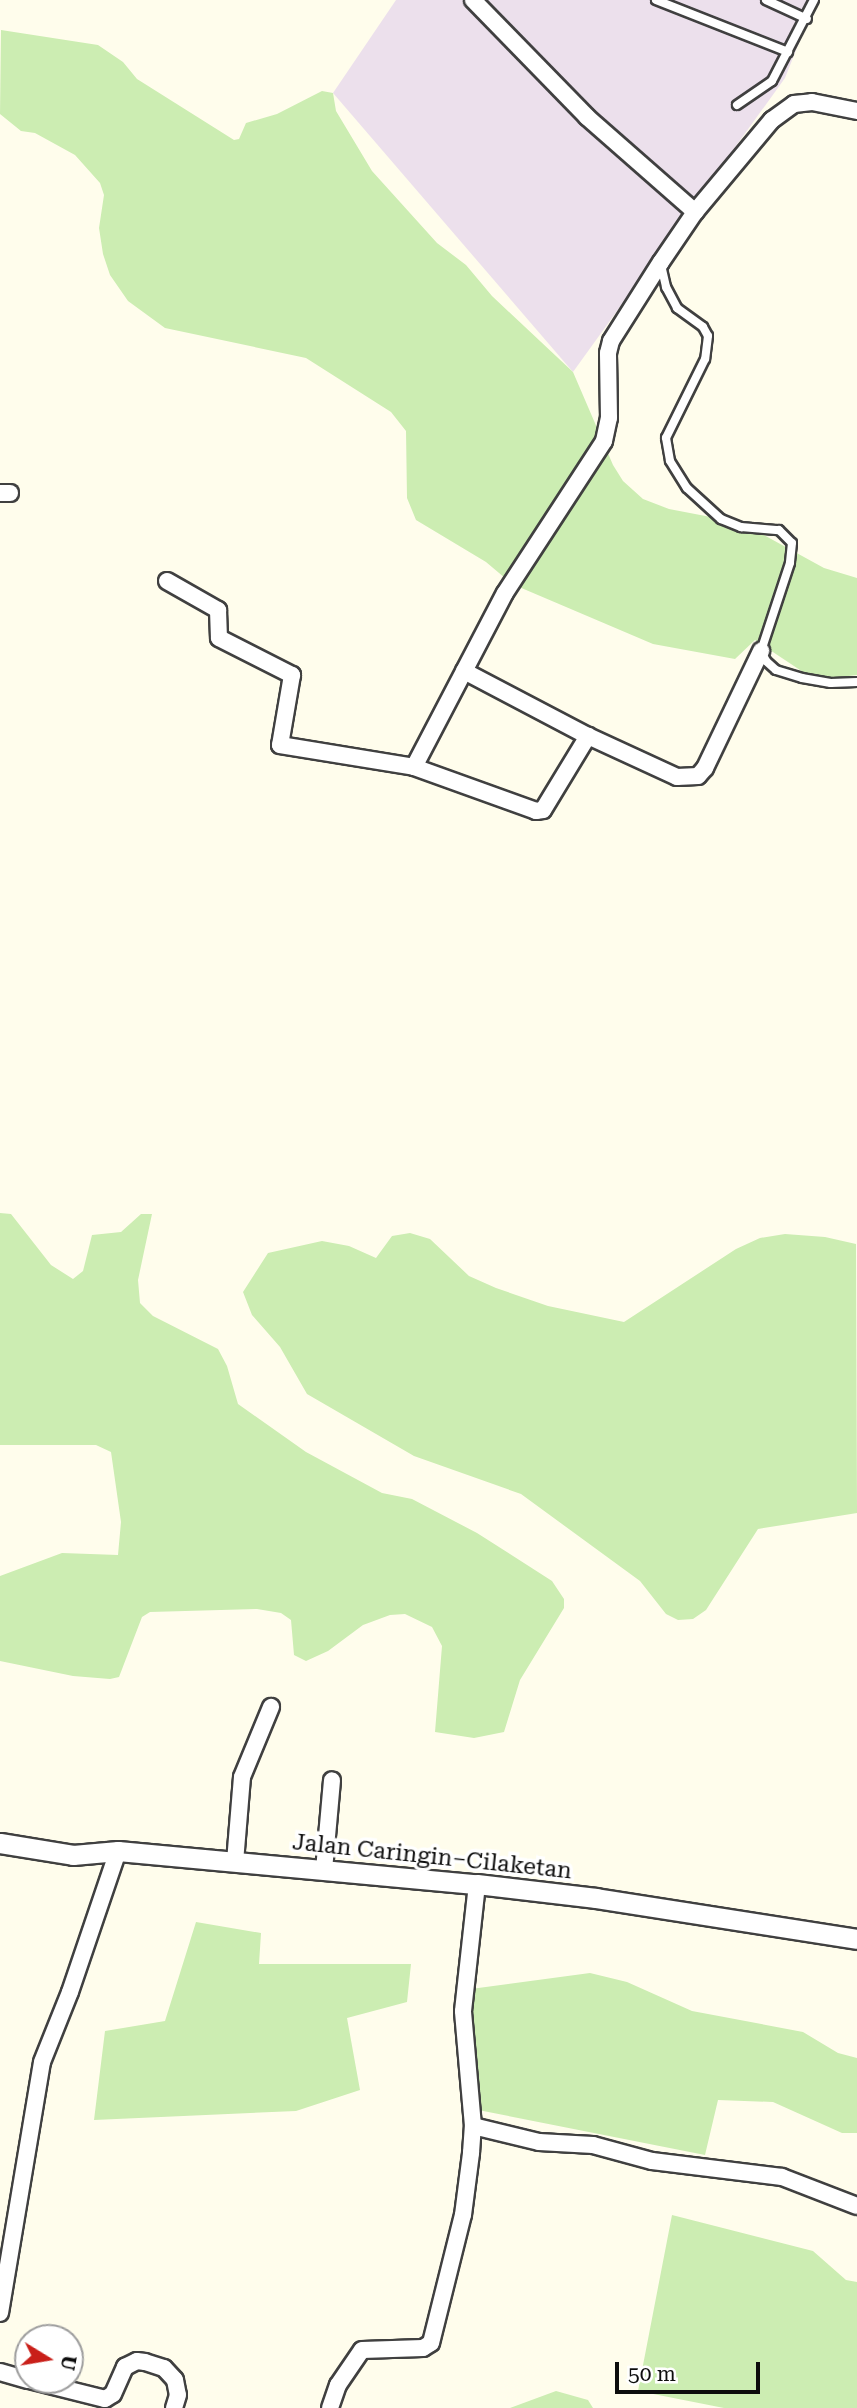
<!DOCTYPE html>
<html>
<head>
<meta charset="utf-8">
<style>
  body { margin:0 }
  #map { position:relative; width:857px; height:2408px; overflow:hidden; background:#fffdec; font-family:"Roboto Serif",serif }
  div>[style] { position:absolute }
  .industrial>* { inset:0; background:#ece0ec }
  .green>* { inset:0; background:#ccedb2 }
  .roads { filter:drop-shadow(2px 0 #404040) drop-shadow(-2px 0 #404040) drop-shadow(0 2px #404040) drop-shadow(0 -2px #404040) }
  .service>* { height:8px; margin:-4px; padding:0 4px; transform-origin:4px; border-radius:4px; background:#fff }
  .minor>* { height:16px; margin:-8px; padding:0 8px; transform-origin:8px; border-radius:8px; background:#fff }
  .tertiary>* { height:19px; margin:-9.5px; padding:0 9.5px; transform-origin:9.5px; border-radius:9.5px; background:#fff }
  span { translate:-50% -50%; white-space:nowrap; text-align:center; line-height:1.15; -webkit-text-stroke:7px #fff; paint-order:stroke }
  .street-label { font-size:23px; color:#0d0d0d }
  .north { position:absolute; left:14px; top:2324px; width:70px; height:70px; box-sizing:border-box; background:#fff; border:2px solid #9e9e9e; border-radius:50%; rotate:101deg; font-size:19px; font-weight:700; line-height:28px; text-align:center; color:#0d0d0d }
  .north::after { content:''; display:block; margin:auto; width:24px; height:32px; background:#c91f19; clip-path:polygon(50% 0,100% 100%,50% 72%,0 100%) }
  .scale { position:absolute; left:615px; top:2362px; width:145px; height:32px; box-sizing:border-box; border:4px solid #0d0d0d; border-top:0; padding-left:9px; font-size:21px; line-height:24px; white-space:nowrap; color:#0d0d0d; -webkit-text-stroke:5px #fff; paint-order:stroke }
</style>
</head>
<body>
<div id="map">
  <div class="industrial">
    <i style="clip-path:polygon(396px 0,816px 0,785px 78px,573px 372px,333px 93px)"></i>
  </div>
  <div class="green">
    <i style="clip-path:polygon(1px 30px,98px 45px,123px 62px,137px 79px,234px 140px,239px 139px,246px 123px,277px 114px,322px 91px,333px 93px,336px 111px,372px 171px,437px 243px,466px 265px,492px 296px,573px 372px,613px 465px,623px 481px,643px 499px,669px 509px,742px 523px,824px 568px,857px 578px,857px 675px,832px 678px,806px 674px,755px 640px,735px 659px,653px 644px,512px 584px,486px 562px,416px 520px,407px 498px,406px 431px,391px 412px,306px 358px,165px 328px,128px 301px,110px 275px,103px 254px,99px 228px,104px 195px,100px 183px,75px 155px,35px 133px,21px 131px,0 114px)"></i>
    <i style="clip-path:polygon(0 1213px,11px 1214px,51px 1265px,73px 1279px,83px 1271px,92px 1235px,121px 1232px,141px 1214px,152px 1214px,138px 1280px,140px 1303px,153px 1316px,218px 1349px,227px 1366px,238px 1404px,306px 1452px,382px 1493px,412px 1499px,477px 1533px,552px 1581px,564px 1599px,564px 1608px,520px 1680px,504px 1732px,474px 1738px,435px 1732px,442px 1646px,432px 1627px,405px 1614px,390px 1615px,363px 1625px,328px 1651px,306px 1661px,294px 1655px,291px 1620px,281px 1613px,257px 1609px,150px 1612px,142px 1617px,119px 1677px,110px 1679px,73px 1676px,0 1661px,0 1576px,62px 1553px,118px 1555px,121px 1522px,111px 1452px,96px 1445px,0 1445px)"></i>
    <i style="clip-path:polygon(410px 1233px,430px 1239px,469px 1276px,496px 1288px,548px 1306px,624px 1322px,736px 1249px,760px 1238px,785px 1234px,825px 1237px,856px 1244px,857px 1513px,758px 1529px,706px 1610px,693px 1619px,678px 1620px,666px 1614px,640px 1581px,521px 1494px,414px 1456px,307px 1394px,280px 1347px,252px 1315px,243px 1292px,268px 1253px,322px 1241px,349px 1246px,376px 1258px,392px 1236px)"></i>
    <i style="clip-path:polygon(196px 1922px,261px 1933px,259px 1964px,411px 1964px,407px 2002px,347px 2018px,360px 2090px,296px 2111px,94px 2120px,105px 2031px,165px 2021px)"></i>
    <i style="clip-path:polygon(590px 1973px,627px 1982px,692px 2011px,803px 2032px,838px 2053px,857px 2058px,857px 2133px,842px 2133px,773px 2102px,718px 2100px,705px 2155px,473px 2109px,456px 1991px)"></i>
    <i style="clip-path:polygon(672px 2215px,813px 2251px,846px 2280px,857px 2282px,857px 2408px,724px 2408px,638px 2391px)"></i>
    <i style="clip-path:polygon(556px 2391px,588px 2400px,593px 2408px,510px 2408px)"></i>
  </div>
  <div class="roads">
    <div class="service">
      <i style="left:656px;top:0;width:142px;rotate:21.5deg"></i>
      <i style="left:766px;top:0;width:45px;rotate:24.9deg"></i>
      <i style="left:737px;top:105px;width:42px;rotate:-34.4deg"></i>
      <i style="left:772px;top:81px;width:91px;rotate:-62.6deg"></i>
      <i style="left:661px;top:265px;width:23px;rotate:77deg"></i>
      <i style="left:666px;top:287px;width:24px;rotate:62deg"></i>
      <i style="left:677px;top:308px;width:32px;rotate:36deg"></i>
      <i style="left:703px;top:327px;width:10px;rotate:61deg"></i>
      <i style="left:708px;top:336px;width:23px;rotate:97deg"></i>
      <i style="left:705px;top:359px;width:88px;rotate:116.3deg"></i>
      <i style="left:666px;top:438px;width:23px;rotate:80deg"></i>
      <i style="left:670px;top:461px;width:32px;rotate:58deg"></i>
      <i style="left:687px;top:488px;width:46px;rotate:42.4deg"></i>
      <i style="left:721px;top:519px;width:22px;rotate:22deg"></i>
      <i style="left:741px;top:527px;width:38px;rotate:5deg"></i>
      <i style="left:779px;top:530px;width:18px;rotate:45deg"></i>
      <i style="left:792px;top:543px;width:20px;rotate:96deg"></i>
      <i style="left:790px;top:563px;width:93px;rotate:108.2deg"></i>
      <i style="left:761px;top:651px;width:11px;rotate:63deg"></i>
      <i style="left:766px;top:661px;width:13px;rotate:42deg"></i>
      <i style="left:776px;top:670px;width:27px;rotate:17deg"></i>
      <i style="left:802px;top:678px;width:29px;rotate:10deg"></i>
      <i style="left:831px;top:683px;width:26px;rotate:-2deg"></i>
    </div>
    <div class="minor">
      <i style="left:473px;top:0;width:163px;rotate:45.7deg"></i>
      <i style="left:587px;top:117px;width:144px;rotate:41.3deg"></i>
      <i style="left:0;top:493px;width:10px"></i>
      <i style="left:167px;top:581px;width:59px;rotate:29.6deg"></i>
      <i style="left:218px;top:610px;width:28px;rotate:88deg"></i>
      <i style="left:219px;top:638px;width:82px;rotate:26.9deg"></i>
      <i style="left:292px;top:675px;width:71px;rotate:99.7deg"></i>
      <i style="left:280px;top:745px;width:136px;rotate:9.3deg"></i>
      <i style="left:414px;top:767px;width:130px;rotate:19.8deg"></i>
      <i style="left:536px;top:811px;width:7px;rotate:-8deg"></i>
      <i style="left:543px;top:810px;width:87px;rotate:-58.7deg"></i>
      <i style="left:588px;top:736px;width:98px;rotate:24.7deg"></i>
      <i style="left:677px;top:777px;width:21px;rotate:-3deg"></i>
      <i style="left:698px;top:776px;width:11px;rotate:-49deg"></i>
      <i style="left:705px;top:768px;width:130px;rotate:-64.4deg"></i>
      <i style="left:464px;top:671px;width:140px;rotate:27.7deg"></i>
      <i style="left:414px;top:767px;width:196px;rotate:-62.4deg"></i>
      <i style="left:505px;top:593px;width:181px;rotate:-56.9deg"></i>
      <i style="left:604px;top:441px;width:24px;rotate:-78deg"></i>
      <i style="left:609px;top:418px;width:65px;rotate:-90.9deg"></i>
      <i style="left:608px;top:353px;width:12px;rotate:-76deg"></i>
      <i style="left:611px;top:341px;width:93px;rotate:-57.7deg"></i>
      <i style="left:661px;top:262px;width:60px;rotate:-55.8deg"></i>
      <i style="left:695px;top:212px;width:120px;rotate:-50.1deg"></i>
      <i style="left:772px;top:120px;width:27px;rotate:-36deg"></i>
      <i style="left:794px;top:104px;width:18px;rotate:-6deg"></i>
      <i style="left:812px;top:102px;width:46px;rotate:11.3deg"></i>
      <i style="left:235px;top:1862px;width:85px;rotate:-85.3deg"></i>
      <i style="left:242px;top:1777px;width:76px;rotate:-67.5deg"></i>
      <i style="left:324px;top:1870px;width:90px;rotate:-84.9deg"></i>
      <i style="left:473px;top:2126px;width:68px;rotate:13.6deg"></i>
      <i style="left:539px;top:2142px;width:54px;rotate:3.2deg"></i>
      <i style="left:593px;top:2145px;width:61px;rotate:15.2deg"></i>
      <i style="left:652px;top:2161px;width:131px;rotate:7deg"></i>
      <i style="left:782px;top:2177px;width:80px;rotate:21.1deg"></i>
      <i style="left:0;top:2313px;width:254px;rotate:-80.5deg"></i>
      <i style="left:42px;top:2062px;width:75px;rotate:-68.2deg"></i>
      <i style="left:70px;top:1992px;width:149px;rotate:-71.2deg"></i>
      <i style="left:0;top:2372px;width:29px;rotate:16deg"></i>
      <i style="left:29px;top:2380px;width:78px;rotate:14deg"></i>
      <i style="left:105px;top:2399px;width:9px;rotate:-32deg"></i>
      <i style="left:113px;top:2394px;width:30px;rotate:-66deg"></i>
      <i style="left:125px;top:2367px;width:13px;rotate:-27deg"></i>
      <i style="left:137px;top:2361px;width:8px;rotate:7deg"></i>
      <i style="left:145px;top:2362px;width:20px;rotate:18deg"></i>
      <i style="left:164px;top:2368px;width:16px;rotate:47deg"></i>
      <i style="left:175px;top:2380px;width:15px;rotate:79deg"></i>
      <i style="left:178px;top:2395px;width:14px;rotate:107deg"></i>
      <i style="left:330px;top:2408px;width:24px;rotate:-71deg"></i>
      <i style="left:338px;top:2385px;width:42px;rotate:-55.6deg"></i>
      <i style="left:362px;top:2350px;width:61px;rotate:-1.9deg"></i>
      <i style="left:423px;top:2348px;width:9px;rotate:-32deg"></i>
      <i style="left:431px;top:2343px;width:132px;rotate:-76deg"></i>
      <i style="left:463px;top:2215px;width:63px;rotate:-82.6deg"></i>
      <i style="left:471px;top:2153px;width:27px;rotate:-86deg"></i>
      <i style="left:473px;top:2126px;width:115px;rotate:-95deg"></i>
      <i style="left:463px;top:2011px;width:128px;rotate:-83.7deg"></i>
    </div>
    <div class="tertiary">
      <i style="left:0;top:1843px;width:74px;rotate:9.3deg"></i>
      <i style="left:73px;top:1855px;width:45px;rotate:-5.1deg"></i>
      <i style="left:118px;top:1851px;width:361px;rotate:5.3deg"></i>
      <i style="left:477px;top:1884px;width:120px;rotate:6.7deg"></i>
      <i style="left:596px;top:1898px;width:264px;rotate:8.9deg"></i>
    </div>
  </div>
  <div class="street-label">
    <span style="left:432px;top:1857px;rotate:6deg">Jalan Caringin–Cilaketan</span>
  </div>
  <div class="north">U</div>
  <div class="scale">50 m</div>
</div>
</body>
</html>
